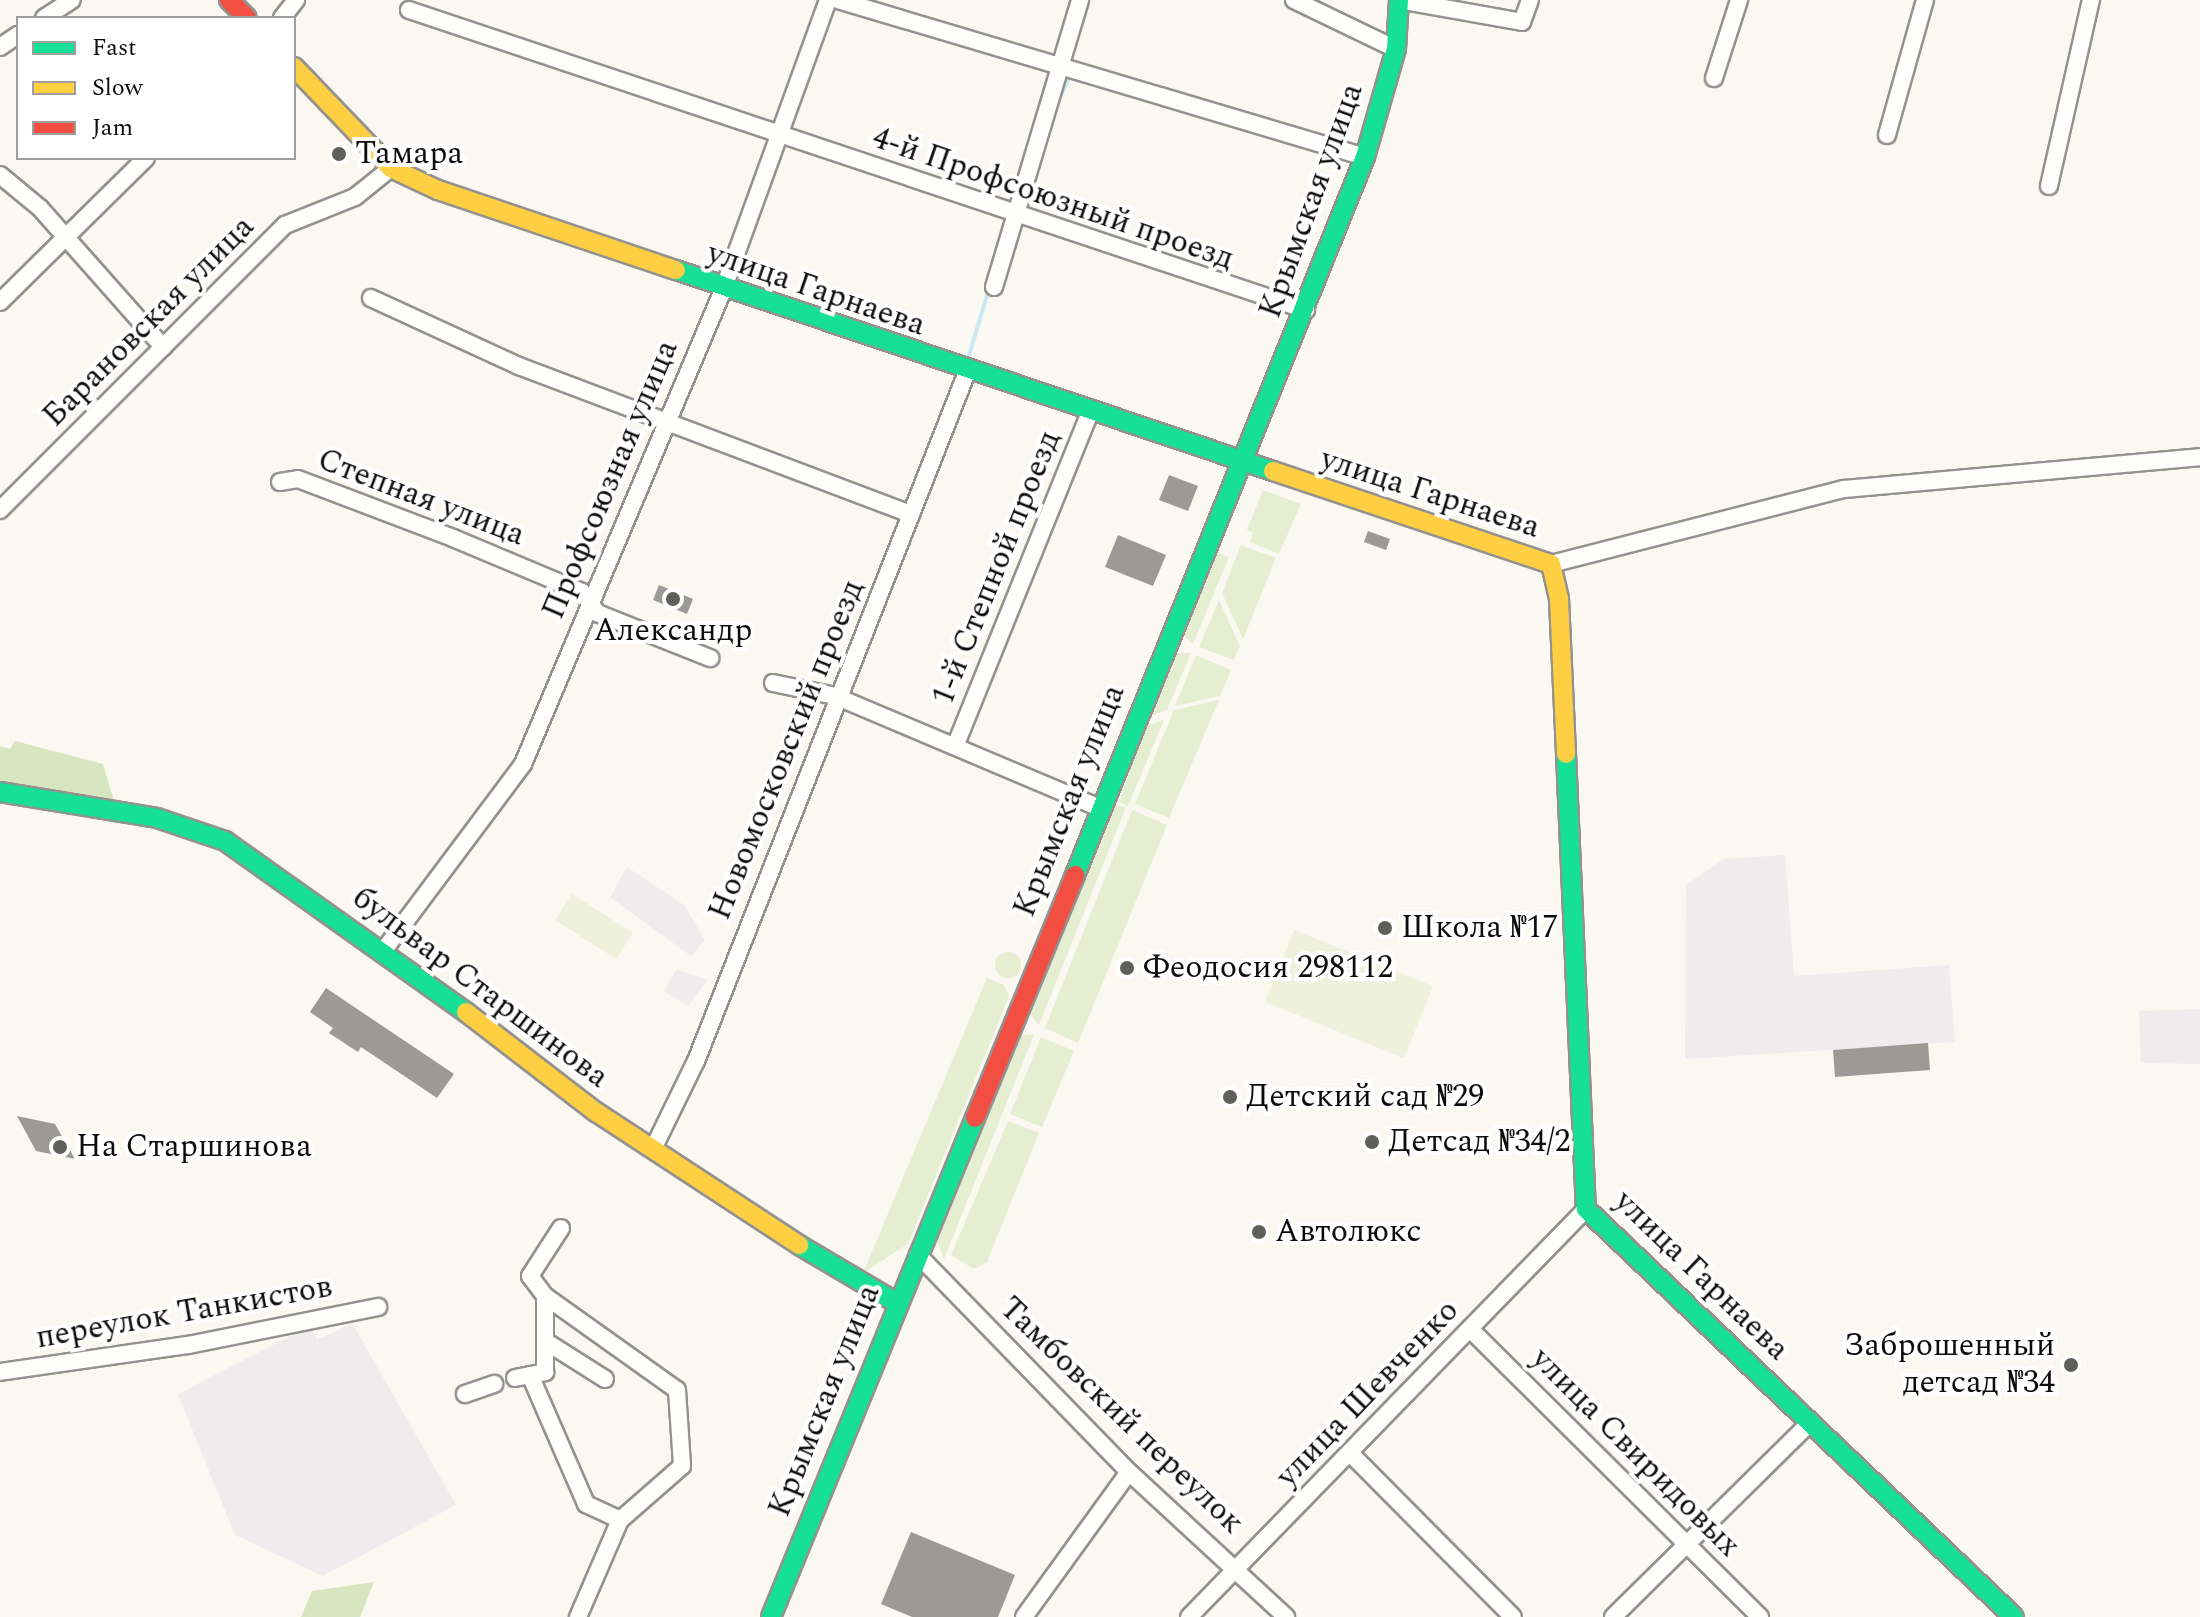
<!DOCTYPE html>
<html>
<head>
<meta charset="utf-8">
<style>
  body { margin:0 }
  #map { position:relative; width:2200px; height:1617px; overflow:hidden; background:#faf8f1; font-family:Spectral,serif }
  div>[style] { position:absolute }
  .industrial>* { inset:0; background:#f0ebed }
  .green>* { inset:0; background:#e6eed2 }
  .round { border-radius:50% }
  .forest>* { inset:0; background:#d7e5c1 }
  .pitch>* { inset:0; background:#eef2dc }
  .stream>* { height:4px; margin:-2px; padding:0 2px; transform-origin:2px; border-radius:2px; background:#cae8f1 }
  .building>* { inset:0; background:#9c9a97 }
  .roads { filter:drop-shadow(2px 0 #93928f) drop-shadow(-2px 0 #93928f) drop-shadow(0 2px #93928f) drop-shadow(0 -2px #93928f) }
  .street>* { height:16px; margin:-8px; padding:0 8px; transform-origin:8px; border-radius:8px; background:#fefefd }
  .fast>* { height:18px; margin:-9px; padding:0 9px; transform-origin:9px; border-radius:9px; background:#16e098 }
  .slow>* { height:18px; margin:-9px; padding:0 9px; transform-origin:9px; border-radius:9px; background:#ffcf43 }
  .jam>* { height:18px; margin:-9px; padding:0 9px; transform-origin:9px; border-radius:9px; background:#f24e42 }
  .dots>* { width:22px; height:22px; translate:-50% -50%; box-sizing:border-box; border:4px solid #fff; border-radius:50% }
  span { translate:-50% -50%; white-space:nowrap; text-align:center; line-height:1.15; -webkit-text-stroke:8px #fff; paint-order:stroke }
  .poi-label { font-size:32px; color:#0c0c0c }
  .left { translate:0 -50%; text-align:left }
  .right { translate:-100% -50%; text-align:right }
  .street-label { font-size:32px; color:#0c0c0c }
  .legend { position:absolute; left:16px; top:16px; width:280px; height:144px; box-sizing:border-box; background:#fff; border:2px solid #9e9e9e; margin:0; padding:10px 14px; list-style:none; font-size:24px; color:#0c0c0c }
  .legend li { display:flex; align-items:center; gap:16px; height:40px }
  .legend b { width:40px; border:2px solid #9e9e9e }
</style>
</head>
<body>
<div id="map">
  <div class="industrial">
    <i style="clip-path:polygon(1785px 855px,1794px 976px,1949px 965px,1955px 1042px,1685px 1059px,1686px 885px,1724px 859px)"></i>
    <i style="clip-path:polygon(627px 867px,684px 905px,705px 940px,691px 956px,610px 897px)"></i>
    <i style="clip-path:polygon(677px 969px,707px 980px,688px 1006px,664px 991px)"></i>
    <i style="clip-path:polygon(2200px 1009px,2200px 1064px,2141px 1063px,2139px 1011px)"></i>
    <i style="clip-path:polygon(352px 1323px,456px 1505px,323px 1576px,235px 1535px,178px 1394px,310px 1326px,317px 1340px)"></i>
  </div>
  <div class="green">
    <i style="clip-path:polygon(1263px 490px,1301px 504px,1279px 554px,1250px 542px,1253px 533px,1247px 530px)"></i>
    <i style="clip-path:polygon(1241px 545px,1276px 558px,1243px 639px,1222px 593px)"></i>
    <i style="clip-path:polygon(1215px 551px,1229px 557px,1193px 644px,1184px 636px)"></i>
    <i style="clip-path:polygon(1219px 600px,1240px 646px,1234px 660px,1199px 647px)"></i>
    <i style="clip-path:polygon(1176px 653px,1191px 653px,1167px 710px,1148px 717px)"></i>
    <i style="clip-path:polygon(1196px 655px,1231px 670px,1220px 696px,1175px 706px)"></i>
    <i style="clip-path:polygon(1219px 700px,1169px 818px,1135px 804px,1174px 710px)"></i>
    <i style="clip-path:polygon(1164px 720px,1128px 806px,1119px 802px,1145px 726px)"></i>
    <i style="clip-path:polygon(1114px 805px,1126px 807px,1039px 1025px,1028px 1012px)"></i>
    <i style="clip-path:polygon(1132px 810px,1167px 825px,1078px 1043px,1045px 1028px)"></i>
    <i class="round" style="left:995px;top:952px;width:26px;height:26px"></i>
    <i style="clip-path:polygon(987px 978px,1004px 985px,1009px 996px,908px 1244px,863px 1273px)"></i>
    <i style="clip-path:polygon(1021px 1034px,1034px 1035px,944px 1259px,937px 1240px)"></i>
    <i style="clip-path:polygon(1041px 1037px,1074px 1051px,1042px 1127px,1010px 1114px)"></i>
    <i style="clip-path:polygon(1008px 1121px,1039px 1133px,987px 1262px,974px 1269px,951px 1255px)"></i>
  </div>
  <div class="forest">
    <i style="clip-path:polygon(15px 741px,103px 764px,115px 804px,0 781px,0 746px,10px 749px)"></i>
    <i style="clip-path:polygon(374px 1582px,360px 1617px,301px 1617px,312px 1591px)"></i>
  </div>
  <div class="pitch">
    <i style="clip-path:polygon(572px 894px,633px 933px,616px 959px,555px 920px)"></i>
    <i style="clip-path:polygon(1294px 930px,1433px 986px,1404px 1058px,1265px 1002px)"></i>
  </div>
  <div class="stream">
    <i style="left:1056px;top:105px;width:27px;rotate:-63deg"></i>
    <i style="left:969px;top:355px;width:69px;rotate:-73.1deg"></i>
  </div>
  <div class="building">
    <i style="clip-path:polygon(1169px 475px,1198px 486px,1188px 511px,1159px 500px)"></i>
    <i style="clip-path:polygon(1368px 531px,1390px 539px,1386px 550px,1364px 542px)"></i>
    <i style="clip-path:polygon(1118px 535px,1166px 555px,1153px 586px,1105px 567px)"></i>
    <i style="clip-path:polygon(659px 585px,693px 599px,687px 614px,653px 600px)"></i>
    <i style="clip-path:polygon(326px 988px,454px 1074px,437px 1098px,361px 1047px,358px 1052px,329px 1033px,333px 1028px,310px 1012px)"></i>
    <i style="clip-path:polygon(1928px 1043px,1930px 1070px,1835px 1077px,1833px 1050px)"></i>
    <i style="clip-path:polygon(17px 1116px,55px 1124px,75px 1159px,36px 1151px)"></i>
    <i style="clip-path:polygon(911px 1532px,1015px 1575px,998px 1617px,912px 1617px,881px 1604px)"></i>
  </div>
  <div class="roads">
    <div class="street">
      <i style="left:838px;top:0;width:550px;rotate:16.59deg"></i>
      <i style="left:1294px;top:0;width:113px;rotate:25.7deg"></i>
      <i style="left:1399px;top:0;width:125px;rotate:10.1deg"></i>
      <i style="left:1522px;top:22px;width:23px;rotate:-70deg"></i>
      <i style="left:409px;top:10px;width:946px;rotate:18.49deg"></i>
      <i style="left:44px;top:18px;width:33px;rotate:-33deg"></i>
      <i style="left:282px;top:18px;width:23px;rotate:-52deg"></i>
      <i style="left:0;top:47px;width:22px;rotate:-34deg"></i>
      <i style="left:1714px;top:78px;width:82px;rotate:-72.2deg"></i>
      <i style="left:1887px;top:135px;width:140px;rotate:-74.3deg"></i>
      <i style="left:0;top:175px;width:52px;rotate:39.5deg"></i>
      <i style="left:40px;top:208px;width:186px;rotate:48.5deg"></i>
      <i style="left:2049px;top:186px;width:191px;rotate:-77.3deg"></i>
      <i style="left:994px;top:287px;width:300px;rotate:-73.3deg"></i>
      <i style="left:371px;top:298px;width:163px;rotate:24.7deg"></i>
      <i style="left:519px;top:366px;width:419px;rotate:20.7deg"></i>
      <i style="left:0;top:302px;width:205px;rotate:-44.6deg"></i>
      <i style="left:280px;top:482px;width:18px;rotate:-9deg"></i>
      <i style="left:298px;top:479px;width:166px;rotate:20.8deg"></i>
      <i style="left:453px;top:538px;width:140px;rotate:22.7deg"></i>
      <i style="left:582px;top:592px;width:26px;rotate:54deg"></i>
      <i style="left:597px;top:613px;width:122px;rotate:21.7deg"></i>
      <i style="left:0;top:510px;width:403px;rotate:-45deg"></i>
      <i style="left:285px;top:225px;width:75px;rotate:-21.8deg"></i>
      <i style="left:355px;top:197px;width:46px;rotate:-38.9deg"></i>
      <i style="left:1551px;top:564px;width:302px;rotate:-14.4deg"></i>
      <i style="left:1844px;top:489px;width:357px;rotate:-5.1deg"></i>
      <i style="left:773px;top:683px;width:63px;rotate:11.8deg"></i>
      <i style="left:835px;top:696px;width:288px;rotate:22.9deg"></i>
      <i style="left:956px;top:744px;width:357px;rotate:-68deg"></i>
      <i style="left:384px;top:950px;width:232px;rotate:-53.2deg"></i>
      <i style="left:523px;top:764px;width:514px;rotate:-67.12deg"></i>
      <i style="left:723px;top:290px;width:308px;rotate:-70.1deg"></i>
      <i style="left:654px;top:1147px;width:96px;rotate:-64deg"></i>
      <i style="left:696px;top:1061px;width:740px;rotate:-68.53deg"></i>
      <i style="left:918px;top:1255px;width:303px;rotate:45.8deg"></i>
      <i style="left:1129px;top:1472px;width:214px;rotate:42.7deg"></i>
      <i style="left:545px;top:1296px;width:25px;rotate:-127deg"></i>
      <i style="left:530px;top:1276px;width:57px;rotate:-57.1deg"></i>
      <i style="left:1470px;top:1329px;width:409px;rotate:44.8deg"></i>
      <i style="left:545px;top:1341px;width:71px;rotate:32.3deg"></i>
      <i style="left:0;top:1372px;width:190px;rotate:-8.2deg"></i>
      <i style="left:188px;top:1345px;width:194px;rotate:-11.3deg"></i>
      <i style="left:530px;top:1375px;width:141px;rotate:66.5deg"></i>
      <i style="left:586px;top:1504px;width:38px;rotate:25deg"></i>
      <i style="left:515px;top:1378px;width:31px;rotate:-11deg"></i>
      <i style="left:545px;top:1372px;width:76px;rotate:-90deg"></i>
      <i style="left:545px;top:1296px;width:162px;rotate:35.5deg"></i>
      <i style="left:677px;top:1390px;width:76px;rotate:86.2deg"></i>
      <i style="left:682px;top:1466px;width:82px;rotate:138.9deg"></i>
      <i style="left:620px;top:1520px;width:106px;rotate:113.4deg"></i>
      <i style="left:465px;top:1394px;width:31px;rotate:-19deg"></i>
      <i style="left:1350px;top:1453px;width:231px;rotate:45.2deg"></i>
      <i style="left:1024px;top:1617px;width:179px;rotate:-54.1deg"></i>
      <i style="left:1189px;top:1617px;width:569px;rotate:-45.78deg"></i>
      <i style="left:1613px;top:1617px;width:278px;rotate:-44.6deg"></i>
    </div>
    <div class="fast">
      <i style="left:676px;top:270px;width:630px;rotate:18.61deg"></i>
      <i style="left:1566px;top:754px;width:455px;rotate:87.5deg"></i>
      <i style="left:1586px;top:1209px;width:591px;rotate:43.63deg"></i>
      <i style="left:0;top:792px;width:159px;rotate:9.4deg"></i>
      <i style="left:157px;top:818px;width:72px;rotate:18.7deg"></i>
      <i style="left:225px;top:841px;width:296px;rotate:35.4deg"></i>
      <i style="left:1075px;top:875px;width:774px;rotate:-68.01deg"></i>
      <i style="left:1365px;top:157px;width:112px;rotate:-74deg"></i>
      <i style="left:1396px;top:49px;width:49px;rotate:-86.5deg"></i>
      <i style="left:799px;top:1245px;width:114px;rotate:30.6deg"></i>
      <i style="left:771px;top:1617px;width:539px;rotate:-67.76deg"></i>
    </div>
    <div class="slow">
      <i style="left:294px;top:67px;width:140px;rotate:46.2deg"></i>
      <i style="left:391px;top:168px;width:52px;rotate:25.1deg"></i>
      <i style="left:438px;top:190px;width:251px;rotate:18.6deg"></i>
      <i style="left:1273px;top:471px;width:293px;rotate:18.5deg"></i>
      <i style="left:1551px;top:564px;width:36px;rotate:77deg"></i>
      <i style="left:1559px;top:599px;width:155px;rotate:87.4deg"></i>
      <i style="left:466px;top:1012px;width:164px;rotate:37.6deg"></i>
      <i style="left:596px;top:1112px;width:243px;rotate:33.2deg"></i>
    </div>
    <div class="jam">
      <i style="left:229px;top:0;width:25px;rotate:45deg"></i>
      <i style="left:975px;top:1118px;width:263px;rotate:-67.6deg"></i>
    </div>
  </div>
  <div class="dots">
    <i style="left:339px;top:154px;background:#5f5f5c"></i>
    <i style="left:673px;top:599px;background:#5f5f5c"></i>
    <i style="left:1385px;top:928px;background:#5f5f5c"></i>
    <i style="left:1127px;top:968px;background:#5f5f5c"></i>
    <i style="left:1230px;top:1097px;background:#5f5f5c"></i>
    <i style="left:1372px;top:1142px;background:#5f5f5c"></i>
    <i style="left:60px;top:1147px;background:#5f5f5c"></i>
    <i style="left:1259px;top:1232px;background:#5f5f5c"></i>
    <i style="left:2071px;top:1365px;background:#5f5f5c"></i>
  </div>
  <div class="poi-label">
    <span class="left" style="left:355px;top:154px">Тамара</span>
    <span style="left:673px;top:631px">Александр</span>
    <span class="left" style="left:1401px;top:928px">Школа №17</span>
    <span class="left" style="left:1143px;top:968px">Феодосия 298112</span>
    <span class="left" style="left:1246px;top:1097px">Детский сад №29</span>
    <span class="left" style="left:1388px;top:1142px">Детсад №34/2</span>
    <span class="left" style="left:76px;top:1147px">На Старшинова</span>
    <span class="left" style="left:1275px;top:1232px">Автолюкс</span>
    <span class="right" style="left:2055px;top:1365px">Заброшенный<br>детсад №34</span>
  </div>
  <div class="street-label">
    <span style="left:1053px;top:199px;rotate:19deg">4-й Профсоюзный проезд</span>
    <span style="left:1312px;top:201px;rotate:-70deg">Крымская улица</span>
    <span style="left:816px;top:290px;rotate:19deg">улица Гарнаева</span>
    <span style="left:149px;top:322px;rotate:-45deg">Барановская улица</span>
    <span style="left:611px;top:480px;rotate:-67deg">Профсоюзная улица</span>
    <span style="left:1430px;top:494px;rotate:18deg">улица Гарнаева</span>
    <span style="left:421px;top:498px;rotate:21deg">Степная улица</span>
    <span style="left:997px;top:568px;rotate:-68deg">1-й Степной проезд</span>
    <span style="left:787px;top:750px;rotate:-68deg">Новомосковский проезд</span>
    <span style="left:1070px;top:801px;rotate:-68deg">Крымская улица</span>
    <span style="left:480px;top:988px;rotate:37deg">бульвар Старшинова</span>
    <span style="left:1701px;top:1276px;rotate:44deg">улица Гарнаева</span>
    <span style="left:184px;top:1313px;rotate:-10deg">переулок Танкистов</span>
    <span style="left:1368px;top:1394px;rotate:-46deg">улица Шевченко</span>
    <span style="left:825px;top:1401px;rotate:-68deg">Крымская улица</span>
    <span style="left:1121px;top:1416px;rotate:44deg">Тамбовский переулок</span>
    <span style="left:1635px;top:1453px;rotate:45deg">улица Свиридовых</span>
  </div>
  <ul class="legend">
  <li><b style="height:10px;background:#16e098"></b>Fast</li>
  <li><b style="height:10px;background:#ffcf43"></b>Slow</li>
  <li><b style="height:10px;background:#f24e42"></b>Jam</li>
  </ul>
</div>
</body>
</html>
